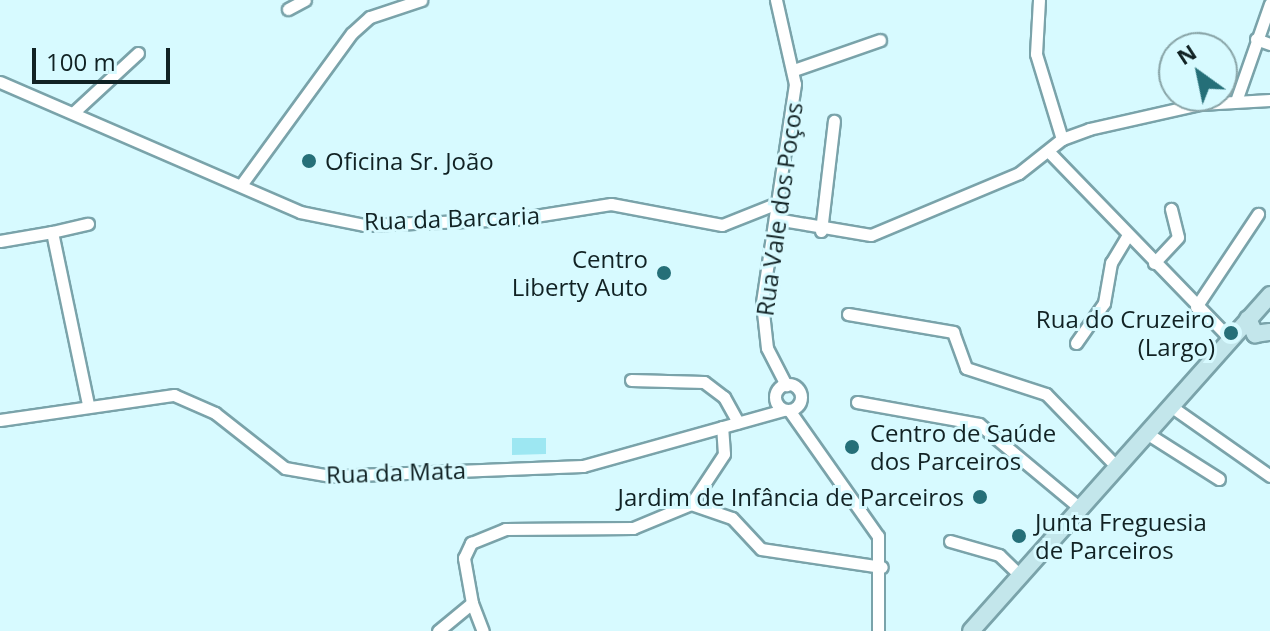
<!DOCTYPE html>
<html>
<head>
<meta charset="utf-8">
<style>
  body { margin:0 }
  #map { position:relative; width:1270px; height:631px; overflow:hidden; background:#d7faff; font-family:"Open Sans",sans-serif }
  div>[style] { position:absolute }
  .green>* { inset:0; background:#9de7f2 }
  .roads { filter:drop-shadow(2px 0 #7aa3aa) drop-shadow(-2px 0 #7aa3aa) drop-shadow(0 2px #7aa3aa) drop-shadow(0 -2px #7aa3aa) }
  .minor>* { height:11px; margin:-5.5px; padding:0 5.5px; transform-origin:5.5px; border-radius:5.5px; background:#fff }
  .minor>.ring { margin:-5.5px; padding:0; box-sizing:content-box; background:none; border:11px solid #fff; border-radius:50% }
  .secondary>* { height:16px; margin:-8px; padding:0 8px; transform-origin:8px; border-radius:8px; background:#c3e6eb }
  .dots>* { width:22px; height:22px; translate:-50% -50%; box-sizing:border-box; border:4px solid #d7faff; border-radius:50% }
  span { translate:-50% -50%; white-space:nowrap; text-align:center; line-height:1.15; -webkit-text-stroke:6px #d7faff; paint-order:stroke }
  .poi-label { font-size:24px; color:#112224 }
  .left { translate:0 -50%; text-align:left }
  .right { translate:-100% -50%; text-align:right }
  .street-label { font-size:24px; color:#112224 }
  .north { position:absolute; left:1158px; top:32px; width:80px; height:80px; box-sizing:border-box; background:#d7faff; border:2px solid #88a4a7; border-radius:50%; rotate:327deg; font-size:22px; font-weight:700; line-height:32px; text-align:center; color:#112224 }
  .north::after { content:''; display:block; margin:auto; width:28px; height:36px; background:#256f78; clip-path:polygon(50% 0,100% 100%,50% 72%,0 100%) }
  .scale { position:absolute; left:32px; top:48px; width:138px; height:36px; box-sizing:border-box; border:4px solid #112224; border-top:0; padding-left:10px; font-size:24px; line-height:28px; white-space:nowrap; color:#112224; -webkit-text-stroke:6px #d7faff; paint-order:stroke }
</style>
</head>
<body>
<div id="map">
  <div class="green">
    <i style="clip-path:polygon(512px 438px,546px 438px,546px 454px,512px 455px)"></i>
  </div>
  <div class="roads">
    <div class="minor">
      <i style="left:776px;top:0;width:86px;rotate:77.3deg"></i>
      <i style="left:795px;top:84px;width:221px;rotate:98.6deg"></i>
      <i style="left:762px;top:303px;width:45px;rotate:83.7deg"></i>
      <i style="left:767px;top:348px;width:42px;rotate:62.8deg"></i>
      <i style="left:1039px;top:0;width:54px;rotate:93.2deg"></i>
      <i style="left:1036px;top:54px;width:89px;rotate:73deg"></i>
      <i style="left:288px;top:9px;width:19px;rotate:-28deg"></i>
      <i style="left:1256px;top:39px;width:15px;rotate:20deg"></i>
      <i style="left:794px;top:70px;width:91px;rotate:-19.2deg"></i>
      <i style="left:0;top:82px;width:327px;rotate:23.4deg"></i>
      <i style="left:300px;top:212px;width:65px;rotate:11.5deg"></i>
      <i style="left:364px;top:225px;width:152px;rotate:-2.3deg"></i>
      <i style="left:516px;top:219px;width:96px;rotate:-9deg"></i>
      <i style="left:611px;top:204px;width:113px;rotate:10.7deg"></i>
      <i style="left:722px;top:225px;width:62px;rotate:-21.6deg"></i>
      <i style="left:1236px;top:101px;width:103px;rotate:-70.7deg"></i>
      <i style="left:74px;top:112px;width:87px;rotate:-42.7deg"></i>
      <i style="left:1051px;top:154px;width:259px;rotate:45.9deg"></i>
      <i style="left:241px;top:185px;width:188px;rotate:-53.9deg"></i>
      <i style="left:352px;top:33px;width:24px;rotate:-42deg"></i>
      <i style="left:370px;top:17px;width:54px;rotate:-18.4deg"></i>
      <i style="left:776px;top:219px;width:96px;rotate:9.6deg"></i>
      <i style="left:871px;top:235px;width:160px;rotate:-22.7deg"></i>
      <i style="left:1019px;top:173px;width:55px;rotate:-38.3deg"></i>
      <i style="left:1062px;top:139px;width:29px;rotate:-20deg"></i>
      <i style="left:1089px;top:129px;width:114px;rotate:-12.7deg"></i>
      <i style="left:1200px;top:104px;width:70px;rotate:-3.3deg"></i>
      <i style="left:821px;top:231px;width:111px;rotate:-83.3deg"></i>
      <i style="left:52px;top:232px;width:37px;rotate:-13deg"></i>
      <i style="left:0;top:241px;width:53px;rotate:-9.8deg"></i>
      <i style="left:52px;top:232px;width:177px;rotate:78.2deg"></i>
      <i style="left:1154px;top:263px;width:35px;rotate:-47deg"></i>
      <i style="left:1178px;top:237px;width:29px;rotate:-104deg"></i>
      <i style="left:1196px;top:307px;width:112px;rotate:-56.3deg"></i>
      <i style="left:848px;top:314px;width:107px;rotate:9.7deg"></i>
      <i style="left:953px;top:332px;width:38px;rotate:70deg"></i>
      <i style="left:966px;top:368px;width:84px;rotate:18deg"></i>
      <i style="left:1046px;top:394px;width:103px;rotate:45.8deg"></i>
      <i style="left:1076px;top:343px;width:49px;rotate:-55deg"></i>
      <i style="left:1104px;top:303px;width:41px;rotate:-80.1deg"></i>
      <i style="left:1111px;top:263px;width:33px;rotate:-59deg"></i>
      <i style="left:631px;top:380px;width:73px;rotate:1.6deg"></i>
      <i style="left:704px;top:382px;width:25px;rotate:37deg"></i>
      <i style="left:724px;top:397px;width:29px;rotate:61deg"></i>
      <i class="ring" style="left:775px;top:384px;width:15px;height:15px"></i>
      <i style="left:857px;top:402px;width:124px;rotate:10.2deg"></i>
      <i style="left:979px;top:424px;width:133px;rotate:39.8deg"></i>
      <i style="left:1172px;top:407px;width:120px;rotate:35.1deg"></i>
      <i style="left:789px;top:410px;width:154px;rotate:54.8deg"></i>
      <i style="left:878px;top:536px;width:95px;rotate:90deg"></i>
      <i style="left:0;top:420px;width:176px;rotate:-8.2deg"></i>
      <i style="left:174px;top:395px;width:45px;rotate:23.7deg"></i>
      <i style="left:215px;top:413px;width:89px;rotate:38.2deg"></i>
      <i style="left:285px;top:468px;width:47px;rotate:9.9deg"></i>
      <i style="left:331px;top:476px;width:252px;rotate:-2.3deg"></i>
      <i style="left:583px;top:466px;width:209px;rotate:-15.6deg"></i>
      <i style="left:1148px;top:434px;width:84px;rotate:32.4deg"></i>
      <i style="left:691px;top:504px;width:60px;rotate:-56.6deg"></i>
      <i style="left:724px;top:454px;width:27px;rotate:-94deg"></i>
      <i style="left:950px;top:541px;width:51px;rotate:15.9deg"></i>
      <i style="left:999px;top:555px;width:30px;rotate:44deg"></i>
      <i style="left:472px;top:603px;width:30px;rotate:69deg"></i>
      <i style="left:438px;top:631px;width:44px;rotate:-39.5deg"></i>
      <i style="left:472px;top:603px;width:46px;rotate:-100.1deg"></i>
      <i style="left:464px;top:558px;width:17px;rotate:-65deg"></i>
      <i style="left:471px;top:543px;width:37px;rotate:-22deg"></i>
      <i style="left:505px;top:529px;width:128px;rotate:-0.4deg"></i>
      <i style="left:633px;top:528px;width:63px;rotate:-22.5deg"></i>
      <i style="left:691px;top:504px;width:43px;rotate:18.9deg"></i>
      <i style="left:732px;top:518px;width:42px;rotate:46.9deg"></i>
      <i style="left:761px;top:549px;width:122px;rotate:8.5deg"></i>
    </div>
    <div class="secondary">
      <i style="left:1248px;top:319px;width:17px;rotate:65deg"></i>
      <i style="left:1255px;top:334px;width:15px;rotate:-8deg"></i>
      <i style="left:971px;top:631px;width:450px;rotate:-48.3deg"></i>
    </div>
  </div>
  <div class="dots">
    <i style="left:309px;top:161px;background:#256f78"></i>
    <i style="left:664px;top:273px;background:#256f78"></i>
    <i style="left:1231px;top:333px;background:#256f78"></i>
    <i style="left:852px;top:447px;background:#256f78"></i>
    <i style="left:980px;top:497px;background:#256f78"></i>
    <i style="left:1019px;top:536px;background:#256f78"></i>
  </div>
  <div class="poi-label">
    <span class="left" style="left:325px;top:161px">Oficina Sr. João</span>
    <span class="right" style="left:648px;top:273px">Centro<br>Liberty Auto</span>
    <span class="right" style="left:1215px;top:333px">Rua do Cruzeiro<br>(Largo)</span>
    <span class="left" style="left:870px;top:447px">Centro de Saúde<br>dos Parceiros</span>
    <span class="right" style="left:964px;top:497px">Jardim de Infância de Parceiros</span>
    <span class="left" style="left:1035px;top:536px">Junta Freguesia<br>de Parceiros</span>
  </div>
  <div class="street-label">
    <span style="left:779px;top:209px;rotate:-82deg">Rua Vale dos Poços</span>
    <span style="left:452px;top:218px;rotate:-2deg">Rua da Barcaria</span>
    <span style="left:396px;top:472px;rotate:-2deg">Rua da Mata</span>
  </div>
  <div class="north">N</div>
  <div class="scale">100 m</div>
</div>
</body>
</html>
